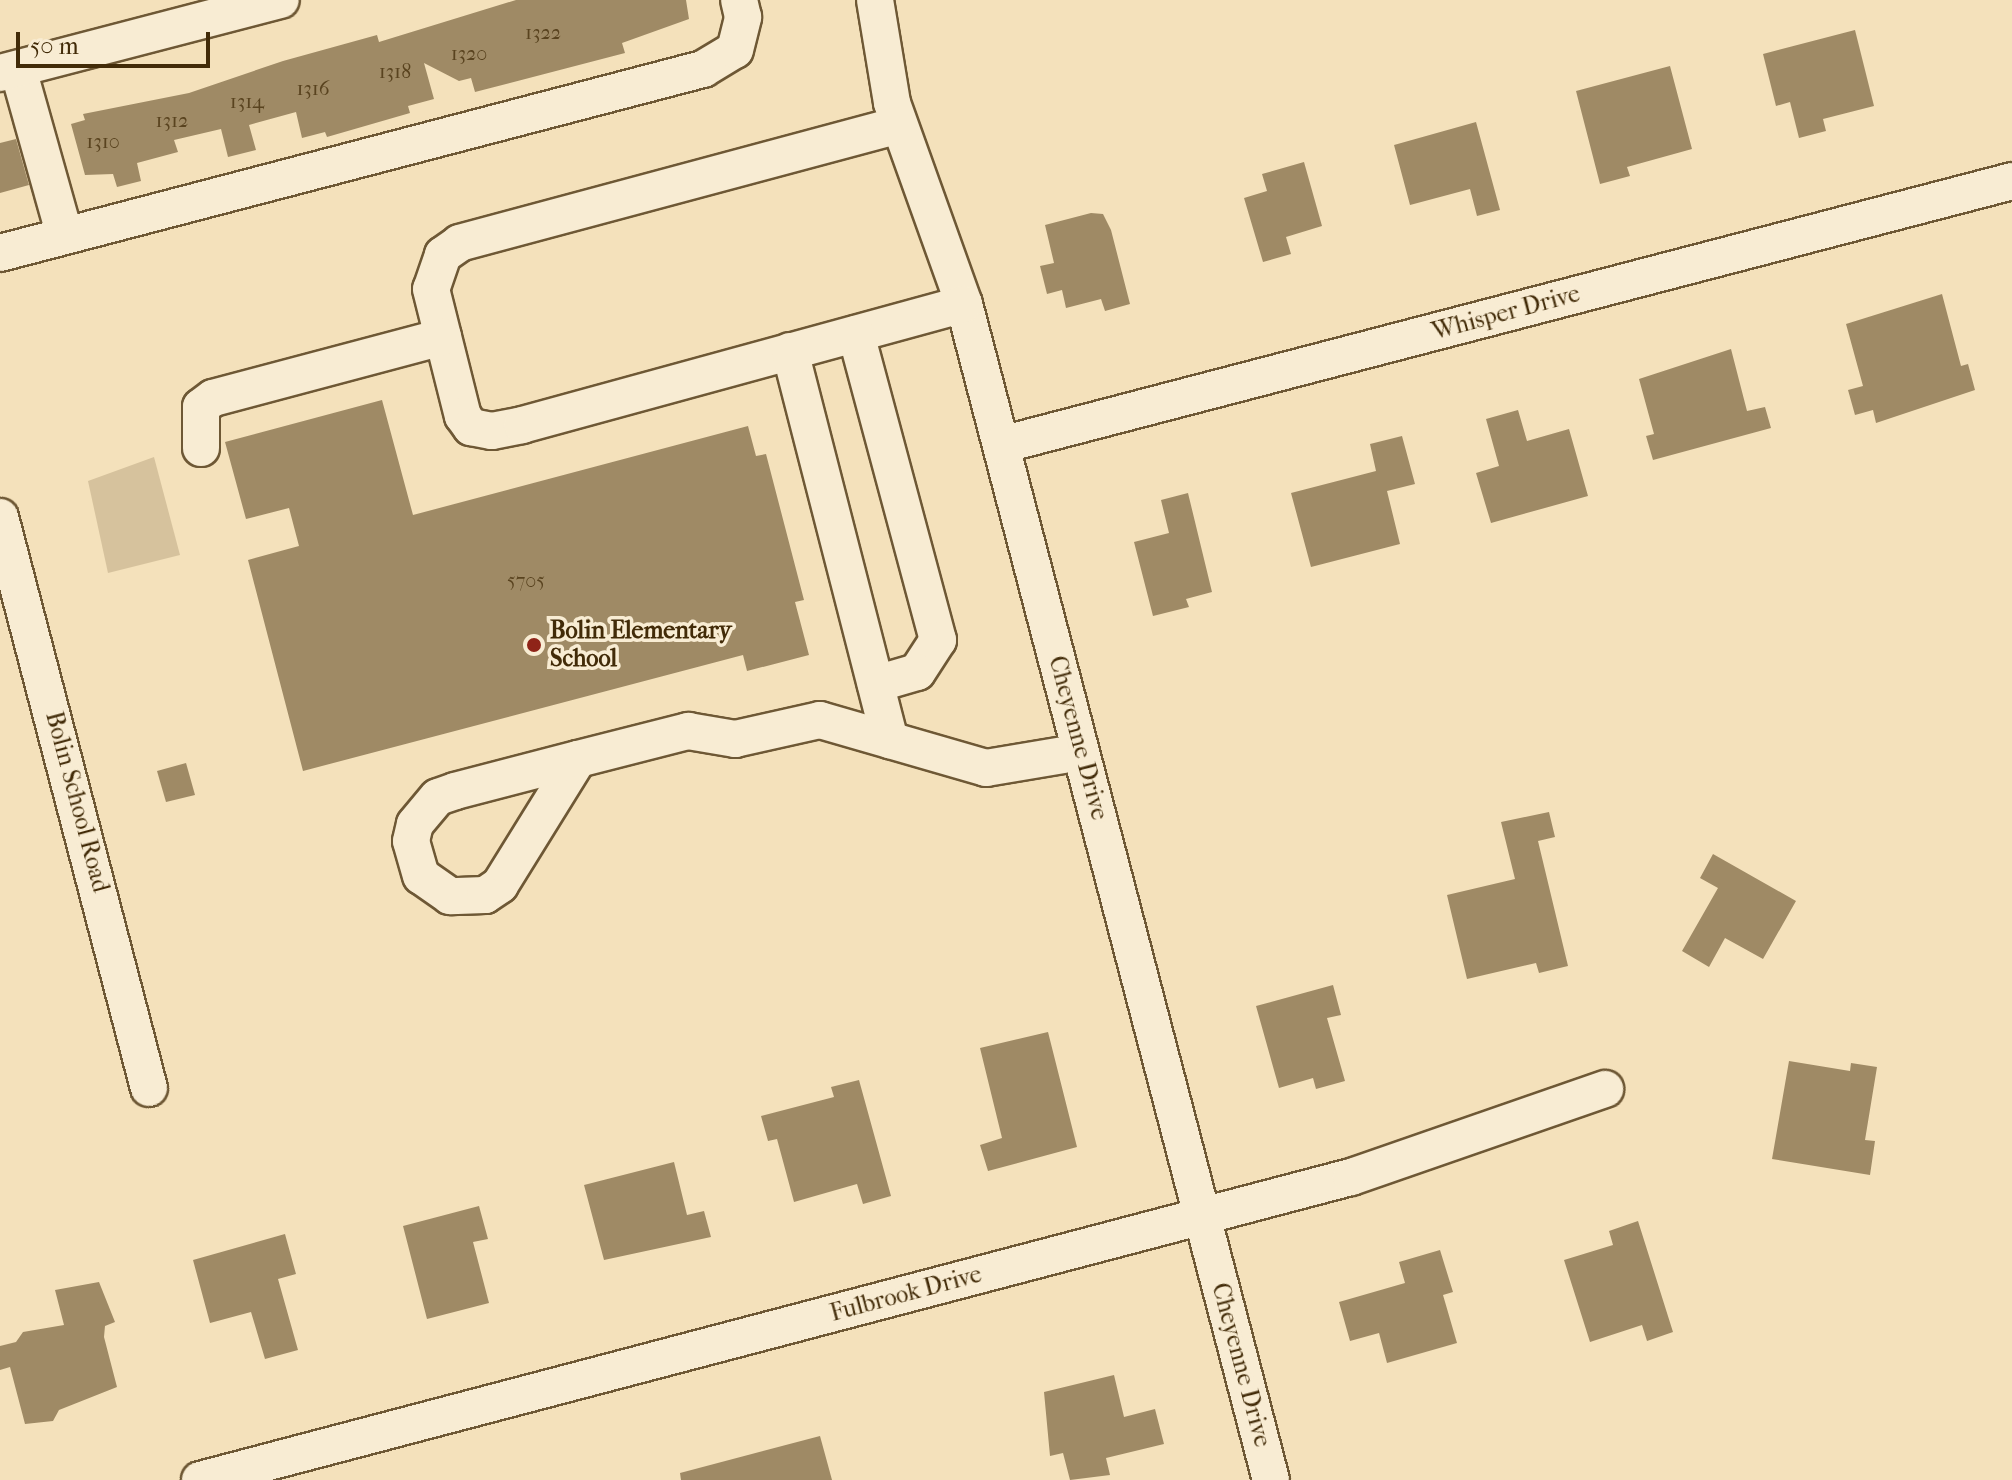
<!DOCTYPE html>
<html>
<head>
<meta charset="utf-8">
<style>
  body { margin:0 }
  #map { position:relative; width:2012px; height:1480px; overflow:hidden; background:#f4e1bb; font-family:"IM FELL French Canon",serif }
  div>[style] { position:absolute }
  .green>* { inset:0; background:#d6c29d }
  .building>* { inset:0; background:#9f8a65 }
  .roads { filter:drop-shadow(2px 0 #6e5835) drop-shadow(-2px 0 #6e5835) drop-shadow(0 2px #6e5835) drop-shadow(0 -2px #6e5835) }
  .minor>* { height:36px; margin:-18px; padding:0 18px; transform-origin:18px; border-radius:18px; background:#f8ecd3 }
  .dots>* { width:22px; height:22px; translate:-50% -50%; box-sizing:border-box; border:4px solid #f8ecd3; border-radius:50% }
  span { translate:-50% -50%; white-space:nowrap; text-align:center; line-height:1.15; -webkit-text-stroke:7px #f8ecd3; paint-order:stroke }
  .number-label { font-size:20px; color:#59431f }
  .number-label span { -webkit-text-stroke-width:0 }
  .street-label { font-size:24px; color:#422b08 }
  .poi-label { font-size:24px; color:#422b08; font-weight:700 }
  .left { translate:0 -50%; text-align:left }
  .scale { position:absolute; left:16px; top:32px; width:194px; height:36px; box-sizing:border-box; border:4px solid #422b08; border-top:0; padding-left:10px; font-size:24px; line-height:28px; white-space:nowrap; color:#422b08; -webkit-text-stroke:6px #f8ecd3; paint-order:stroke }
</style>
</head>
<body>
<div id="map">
  <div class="green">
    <i style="clip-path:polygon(154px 457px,180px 555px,108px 573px,88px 481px)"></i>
  </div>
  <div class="building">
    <i style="clip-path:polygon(516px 0,686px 0,689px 19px,622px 43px,625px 53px,475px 92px,471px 78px,459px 81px,424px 63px,434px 99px,408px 106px,410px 113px,327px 137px,325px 132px,302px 138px,296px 112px,249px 125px,256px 150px,228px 157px,221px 129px,174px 140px,178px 152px,137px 163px,141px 181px,117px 187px,113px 174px,85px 175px,71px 124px,85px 120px,83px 114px,189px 93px,283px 61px,377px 35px,379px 42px)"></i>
    <i style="clip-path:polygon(1855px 30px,1874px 106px,1823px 119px,1826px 131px,1799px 138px,1790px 102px,1776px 106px,1763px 54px)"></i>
    <i style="clip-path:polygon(1670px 66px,1692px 149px,1627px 167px,1630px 176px,1600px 184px,1576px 91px)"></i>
    <i style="clip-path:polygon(1476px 122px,1500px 210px,1477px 216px,1470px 189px,1410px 205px,1394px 145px)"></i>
    <i style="clip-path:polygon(16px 139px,29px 185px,0 193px,0 143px)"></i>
    <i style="clip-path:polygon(1304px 162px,1322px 226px,1286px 237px,1291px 254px,1263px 262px,1244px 198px,1267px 191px,1262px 174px)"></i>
    <i style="clip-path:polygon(1091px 213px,1103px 214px,1111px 230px,1130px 304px,1105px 311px,1101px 299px,1066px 308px,1062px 290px,1047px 294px,1040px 266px,1054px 263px,1045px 225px)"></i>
    <i style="clip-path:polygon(1942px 294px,1961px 366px,1968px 364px,1975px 390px,1876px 423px,1873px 410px,1855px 415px,1848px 390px,1863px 386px,1846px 324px)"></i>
    <i style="clip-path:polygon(1731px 349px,1747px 411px,1765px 407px,1771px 428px,1653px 460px,1646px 436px,1654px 434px,1639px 379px)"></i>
    <i style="clip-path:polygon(382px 400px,413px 515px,748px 426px,756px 456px,766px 454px,804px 600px,795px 602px,809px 655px,747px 671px,743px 655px,303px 771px,248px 560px,299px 546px,289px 508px,246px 519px,225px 442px)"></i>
    <i style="clip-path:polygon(1518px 410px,1527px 441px,1569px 429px,1588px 496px,1491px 523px,1476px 473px,1499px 466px,1486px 419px)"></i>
    <i style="clip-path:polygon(1402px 436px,1415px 484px,1387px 491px,1400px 544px,1311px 567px,1291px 493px,1376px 471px,1370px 444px)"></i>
    <i style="clip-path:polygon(1188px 493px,1212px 592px,1186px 599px,1189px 607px,1153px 616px,1134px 542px,1169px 533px,1161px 500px)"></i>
    <i style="clip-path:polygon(186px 763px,195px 795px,166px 802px,157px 771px)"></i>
    <i style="clip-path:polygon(1549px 812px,1555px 837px,1538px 841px,1568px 966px,1539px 973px,1536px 963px,1467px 979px,1447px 895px,1515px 879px,1501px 822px)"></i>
    <i style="clip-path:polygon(1713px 854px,1796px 901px,1763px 959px,1725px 938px,1709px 967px,1682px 951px,1718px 888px,1700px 878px)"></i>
    <i style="clip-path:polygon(1333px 985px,1341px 1015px,1327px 1018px,1345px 1081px,1316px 1089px,1313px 1078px,1279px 1088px,1256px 1006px)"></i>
    <i style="clip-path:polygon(1048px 1032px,1077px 1147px,988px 1171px,980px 1145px,1002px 1138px,980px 1048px)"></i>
    <i style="clip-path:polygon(1789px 1061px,1850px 1071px,1851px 1063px,1877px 1067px,1865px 1140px,1875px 1141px,1870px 1175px,1772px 1159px)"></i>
    <i style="clip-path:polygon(859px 1080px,891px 1196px,863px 1204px,857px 1184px,794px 1202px,777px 1139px,768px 1141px,761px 1116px,834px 1097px,831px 1087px)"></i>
    <i style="clip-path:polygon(674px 1162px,687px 1215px,704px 1211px,711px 1237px,604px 1260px,584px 1185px)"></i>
    <i style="clip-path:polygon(479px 1206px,488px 1239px,473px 1242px,489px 1303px,427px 1319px,403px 1226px)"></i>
    <i style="clip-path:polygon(1638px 1221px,1673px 1332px,1647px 1341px,1642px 1325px,1590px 1342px,1564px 1260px,1613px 1245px,1609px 1231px)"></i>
    <i style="clip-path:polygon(285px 1234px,296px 1274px,278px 1279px,298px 1350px,265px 1359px,251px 1312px,210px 1323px,193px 1260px)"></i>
    <i style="clip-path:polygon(1440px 1250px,1453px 1292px,1443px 1295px,1457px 1343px,1387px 1363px,1379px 1333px,1350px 1341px,1339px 1302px,1405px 1283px,1399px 1262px)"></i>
    <i style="clip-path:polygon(99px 1282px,115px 1322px,105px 1326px,104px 1337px,117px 1387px,59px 1410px,53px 1421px,25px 1424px,10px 1367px,0 1370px,0 1346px,16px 1342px,23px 1332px,64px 1325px,55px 1290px)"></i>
    <i style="clip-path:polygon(1114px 1375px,1124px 1417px,1155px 1409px,1164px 1444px,1106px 1458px,1110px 1475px,1070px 1480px,1063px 1453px,1050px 1456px,1044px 1392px)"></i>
    <i style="clip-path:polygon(820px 1436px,832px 1480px,681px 1480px,680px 1473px)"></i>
  </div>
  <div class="roads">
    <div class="minor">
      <i style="left:875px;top:0;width:104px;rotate:80.6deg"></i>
      <i style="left:892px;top:103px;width:214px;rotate:70.3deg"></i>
      <i style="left:964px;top:304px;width:1215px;rotate:75.37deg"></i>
      <i style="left:18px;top:69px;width:173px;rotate:74.3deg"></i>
      <i style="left:0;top:73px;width:290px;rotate:-14.6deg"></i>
      <i style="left:899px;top:125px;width:455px;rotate:165deg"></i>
      <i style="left:460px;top:243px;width:21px;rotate:145deg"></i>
      <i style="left:443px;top:255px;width:36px;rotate:109deg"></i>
      <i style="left:431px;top:289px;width:131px;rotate:75.9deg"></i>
      <i style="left:463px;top:416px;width:14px;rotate:54deg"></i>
      <i style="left:471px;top:427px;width:21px;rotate:11deg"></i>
      <i style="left:492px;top:431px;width:31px;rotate:-11deg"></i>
      <i style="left:522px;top:425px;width:458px;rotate:-15.3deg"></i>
      <i style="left:0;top:253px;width:727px;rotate:-14.67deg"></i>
      <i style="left:703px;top:69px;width:37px;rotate:-31deg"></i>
      <i style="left:735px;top:50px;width:34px;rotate:-76deg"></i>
      <i style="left:743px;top:17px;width:17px;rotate:-103deg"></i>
      <i style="left:856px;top:334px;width:317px;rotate:75deg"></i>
      <i style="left:938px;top:640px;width:38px;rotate:123deg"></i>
      <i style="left:917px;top:672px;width:43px;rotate:163.7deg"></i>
      <i style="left:790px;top:351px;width:402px;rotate:75.6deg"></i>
      <i style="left:1001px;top:445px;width:1045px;rotate:-14.63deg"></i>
      <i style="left:201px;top:448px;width:41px;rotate:-90deg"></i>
      <i style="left:201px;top:407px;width:15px;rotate:-37deg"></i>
      <i style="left:213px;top:398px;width:238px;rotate:-14.9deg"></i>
      <i style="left:0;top:517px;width:590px;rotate:75.38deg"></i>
      <i style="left:578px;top:759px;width:148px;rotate:121.8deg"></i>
      <i style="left:500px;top:885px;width:18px;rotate:146deg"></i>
      <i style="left:485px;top:895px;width:35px;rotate:178deg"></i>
      <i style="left:450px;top:896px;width:35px;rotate:-145deg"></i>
      <i style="left:421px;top:876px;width:36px;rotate:-106deg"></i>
      <i style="left:411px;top:841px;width:17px;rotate:-77deg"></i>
      <i style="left:415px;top:824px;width:35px;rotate:-50deg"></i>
      <i style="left:438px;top:797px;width:18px;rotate:-19deg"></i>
      <i style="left:455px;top:791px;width:127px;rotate:-14.6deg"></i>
      <i style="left:578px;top:759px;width:114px;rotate:-14.3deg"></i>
      <i style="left:688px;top:731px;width:48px;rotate:9.7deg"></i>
      <i style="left:735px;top:739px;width:87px;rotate:-12.6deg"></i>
      <i style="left:820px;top:720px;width:173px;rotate:16.1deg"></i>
      <i style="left:986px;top:768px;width:96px;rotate:-9.6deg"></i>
      <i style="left:200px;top:1480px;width:1190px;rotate:-14.75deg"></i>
      <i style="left:1351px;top:1177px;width:269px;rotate:-19.1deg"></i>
    </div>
  </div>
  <div class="dots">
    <i style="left:534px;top:645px;background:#8f2418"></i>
  </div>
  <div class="number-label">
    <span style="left:543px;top:32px">1322</span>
    <span style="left:469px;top:53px">1320</span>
    <span style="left:395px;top:71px">1318</span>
    <span style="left:313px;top:88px">1316</span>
    <span style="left:247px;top:101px">1314</span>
    <span style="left:172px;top:120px">1312</span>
    <span style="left:103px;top:141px">1310</span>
    <span style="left:526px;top:580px">5705</span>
  </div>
  <div class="street-label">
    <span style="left:1506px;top:313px;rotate:-15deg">Whisper Drive</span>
    <span style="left:1078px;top:738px;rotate:75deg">Cheyenne Drive</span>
    <span style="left:77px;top:802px;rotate:75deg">Bolin School Road</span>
    <span style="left:906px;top:1294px;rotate:-15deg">Fulbrook Drive</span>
    <span style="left:1241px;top:1365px;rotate:75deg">Cheyenne Drive</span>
  </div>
  <div class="poi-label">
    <span class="left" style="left:550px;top:645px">Bolin Elementary<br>School</span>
  </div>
  <div class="scale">50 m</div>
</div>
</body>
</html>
